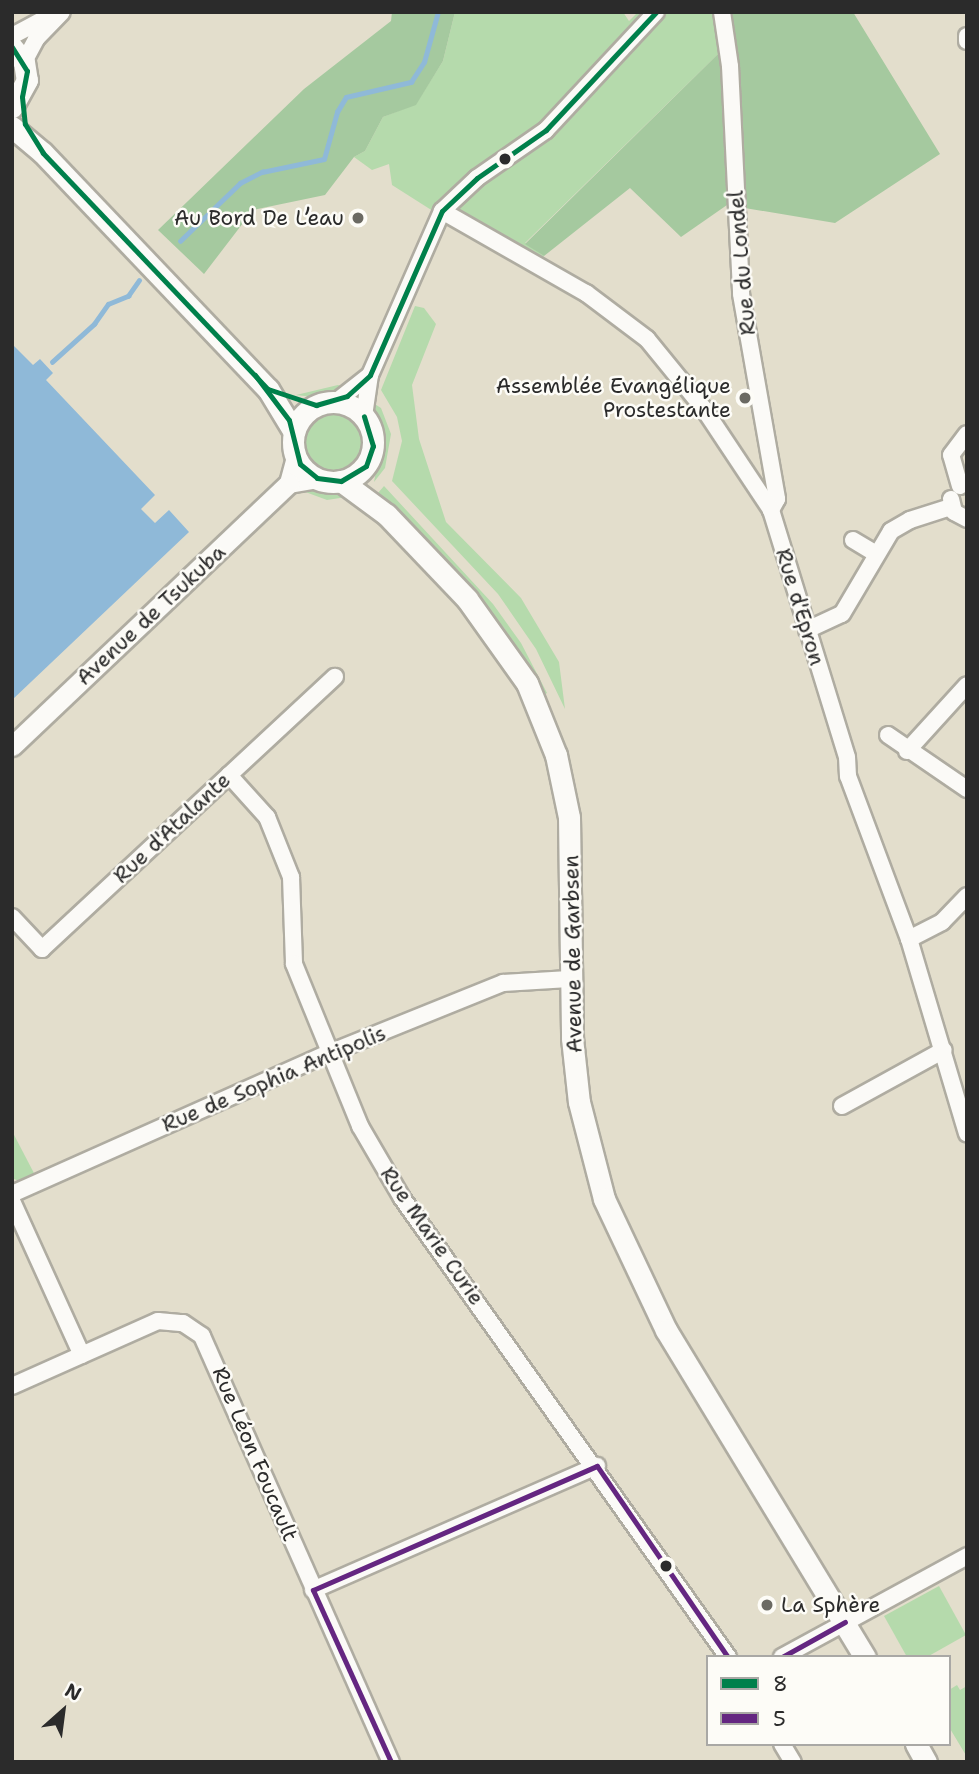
<!DOCTYPE html>
<html>
<head>
<meta charset="utf-8">
<style>
  body { margin:0 }
  #map { position:relative; width:979px; height:1774px; overflow:hidden; background:#e3decc; font-family:"Shantell Sans",sans-serif }
  div>[style] { position:absolute }
  .green>* { inset:0; background:#b5daac }
  .round { border-radius:50% }
  .forest>* { inset:0; background:#a5c99f }
  .water>* { inset:0; background:#8fb9d8 }
  .stream>* { height:4.5px; margin:-2.25px; padding:0 2.25px; transform-origin:2.25px; border-radius:2.25px; background:#8fb9d8 }
  .roads { filter:drop-shadow(2px 0 #afaca1) drop-shadow(-2px 0 #afaca1) drop-shadow(0 2px #afaca1) drop-shadow(0 -2px #afaca1) }
  .minor>* { height:16px; margin:-8px; padding:0 8px; transform-origin:8px; border-radius:8px; background:#fbfaf7 }
  .tertiary>* { height:19px; margin:-9.5px; padding:0 9.5px; transform-origin:9.5px; border-radius:9.5px; background:#fbfaf7 }
  .secondary>* { height:21px; margin:-10.5px; padding:0 10.5px; transform-origin:10.5px; border-radius:10.5px; background:#fbfaf7 }
  .secondary>.ring { margin:-10.5px; padding:0; box-sizing:content-box; background:none; border:21px solid #fbfaf7; border-radius:50% }
  .bus-1>* { height:5px; margin:-2.5px; padding:0 2.5px; transform-origin:2.5px; border-radius:2.5px; background:#00804b }
  .bus-2>* { height:5px; margin:-2.5px; padding:0 2.5px; transform-origin:2.5px; border-radius:2.5px; background:#642681 }
  .dots>* { width:19px; height:19px; translate:-50% -50%; box-sizing:border-box; border:4px solid #fdfcf7; border-radius:50% }
  span { translate:-50% -50%; white-space:nowrap; text-align:center; line-height:1.15; -webkit-text-stroke:5px #fdfcf7; paint-order:stroke }
  .poi-label { font-size:21px; color:#2b2b2b }
  .right { translate:-100% -50%; text-align:right }
  .left { translate:0 -50%; text-align:left }
  .street-label { font-size:21px; color:#2b2b2b }
  .frame { position:absolute; inset:0; border:14px solid #2b2b2b; pointer-events:none }
  .legend { position:absolute; left:706px; top:1655px; width:245px; height:91px; box-sizing:border-box; background:#fdfcf7; border:2px solid #a9a8a5; margin:0; padding:9px 12px; list-style:none; font-size:21px; color:#2b2b2b }
  .legend li { display:flex; align-items:center; gap:14px; height:35px }
  .legend b { width:35px; border:2px solid #a9a8a5 }
  .north { position:absolute; left:28px; top:1676px; width:70px; height:70px; -webkit-text-stroke:5px #fdfcf7; paint-order:stroke; rotate:28deg; font-size:19px; font-weight:700; line-height:28px; text-align:center; color:#2b2b2b }
  .north::after { content:''; display:block; margin:auto; width:24px; height:32px; background:#2b2b2b; clip-path:polygon(50% 0,100% 100%,50% 72%,0 100%) }
</style>
</head>
<body>
<div id="map">
  <div class="green">
    <i style="clip-path:polygon(455px 12px,623px 12px,629px 21px,638px 12px,727px 12px,720px 52px,525px 243px,544px 256px,532px 274px,392px 185px,389px 164px,372px 170px,354px 157px,365px 151px,383px 117px,416px 104px,443px 61px)"></i>
    <i style="clip-path:polygon(158px 285px,274px 408px,272px 411px,156px 287px)"></i>
    <i style="clip-path:polygon(415px 306px,424px 308px,436px 324px,412px 385px,419px 439px,446px 522px,521px 598px,559px 662px,565px 709px,536px 649px,498px 594px,392px 481px,402px 441px,397px 417px,381px 390px)"></i>
    <i style="clip-path:polygon(338px 385px,350px 389px,314px 397px,296px 395px)"></i>
    <i style="clip-path:polygon(370px 401px,381px 408px,391px 434px,385px 468px,374px 482px,382px 439px)"></i>
    <i class="round" style="left:302px;top:411px;width:62px;height:62px"></i>
    <i style="clip-path:polygon(384px 486px,493px 604px,521px 643px,547px 693px,542px 696px,504px 628px,383px 500px,378px 493px)"></i>
    <i style="clip-path:polygon(317px 487px,342px 489px,353px 496px,327px 500px,300px 490px)"></i>
    <i style="clip-path:polygon(12px 1131px,36px 1177px,21px 1182px,12px 1178px)"></i>
    <i style="clip-path:polygon(939px 1586px,966px 1635px,927px 1657px,907px 1657px,884px 1616px)"></i>
    <i style="clip-path:polygon(957px 1685px,960px 1690px,967px 1686px,967px 1757px,949px 1727px,949px 1690px)"></i>
  </div>
  <div class="forest">
    <i style="clip-path:polygon(392px 12px,455px 12px,443px 61px,416px 105px,383px 117px,365px 151px,354px 157px,325px 195px,253px 210px,204px 274px,158px 230px,304px 89px,391px 21px)"></i>
    <i style="clip-path:polygon(727px 12px,853px 12px,940px 154px,835px 223px,727px 205px,681px 237px,630px 188px,544px 256px,525px 244px,720px 52px,715px 21px)"></i>
  </div>
  <div class="water">
    <i style="clip-path:polygon(12px 344px,33px 365px,40px 359px,53px 373px,46px 380px,155px 495px,141px 509px,155px 523px,169px 510px,189px 532px,12px 700px)"></i>
  </div>
  <div class="stream">
    <i style="left:180px;top:241px;width:83px;rotate:-44deg"></i>
    <i style="left:240px;top:183px;width:25px;rotate:-27deg"></i>
    <i style="left:262px;top:172px;width:63px;rotate:-11.8deg"></i>
    <i style="left:324px;top:159px;width:49px;rotate:-74.5deg"></i>
    <i style="left:337px;top:112px;width:17px;rotate:-59deg"></i>
    <i style="left:346px;top:97px;width:67px;rotate:-13deg"></i>
    <i style="left:411px;top:82px;width:24px;rotate:-57deg"></i>
    <i style="left:424px;top:62px;width:52px;rotate:-74.4deg"></i>
    <i style="left:52px;top:362px;width:57px;rotate:-42.1deg"></i>
    <i style="left:94px;top:324px;width:24px;rotate:-55deg"></i>
    <i style="left:108px;top:304px;width:22px;rotate:-22deg"></i>
    <i style="left:128px;top:296px;width:19px;rotate:-55deg"></i>
  </div>
  <div class="roads">
    <div class="minor">
      <i style="left:722px;top:12px;width:55px;rotate:81.6deg"></i>
      <i style="left:730px;top:66px;width:228px;rotate:87.2deg"></i>
      <i style="left:741px;top:294px;width:208px;rotate:80deg"></i>
      <i style="left:777px;top:499px;width:13px;rotate:119deg"></i>
      <i style="left:12px;top:36px;width:36px;rotate:-28deg"></i>
      <i style="left:967px;top:36px;width:5px;rotate:90deg"></i>
      <i style="left:24px;top:62px;width:26px;rotate:-62deg"></i>
      <i style="left:36px;top:39px;width:37px;rotate:-46deg"></i>
      <i style="left:442px;top:211px;width:166px;rotate:29.7deg"></i>
      <i style="left:586px;top:293px;width:76px;rotate:37deg"></i>
      <i style="left:647px;top:339px;width:90px;rotate:50.8deg"></i>
      <i style="left:704px;top:409px;width:121px;rotate:56.4deg"></i>
      <i style="left:771px;top:510px;width:258px;rotate:72.9deg"></i>
      <i style="left:847px;top:757px;width:19px;rotate:87deg"></i>
      <i style="left:848px;top:776px;width:174px;rotate:69.5deg"></i>
      <i style="left:909px;top:939px;width:203px;rotate:73.4deg"></i>
      <i style="left:337px;top:401px;width:42px;rotate:-38.2deg"></i>
      <i style="left:364px;top:416px;width:41px;rotate:-81.7deg"></i>
      <i style="left:370px;top:375px;width:179px;rotate:-66.3deg"></i>
      <i style="left:442px;top:211px;width:48px;rotate:-43.3deg"></i>
      <i style="left:477px;top:178px;width:84px;rotate:-34.8deg"></i>
      <i style="left:546px;top:130px;width:161px;rotate:-47deg"></i>
      <i style="left:960px;top:486px;width:32px;rotate:-106deg"></i>
      <i style="left:951px;top:455px;width:26px;rotate:-53deg"></i>
      <i style="left:951px;top:499px;width:13px;rotate:77deg"></i>
      <i style="left:954px;top:512px;width:15px;rotate:28deg"></i>
      <i style="left:853px;top:540px;width:27px;rotate:31deg"></i>
      <i style="left:807px;top:630px;width:38px;rotate:-25deg"></i>
      <i style="left:842px;top:614px;width:96px;rotate:-59.4deg"></i>
      <i style="left:891px;top:531px;width:22px;rotate:-30deg"></i>
      <i style="left:910px;top:520px;width:43px;rotate:-17.6deg"></i>
      <i style="left:888px;top:735px;width:96px;rotate:34.4deg"></i>
      <i style="left:907px;top:751px;width:89px;rotate:-47.7deg"></i>
      <i style="left:229px;top:775px;width:57px;rotate:47.9deg"></i>
      <i style="left:267px;top:817px;width:65px;rotate:68.2deg"></i>
      <i style="left:291px;top:877px;width:87px;rotate:88deg"></i>
      <i style="left:294px;top:964px;width:175px;rotate:67.8deg"></i>
      <i style="left:360px;top:1126px;width:83px;rotate:59.7deg"></i>
      <i style="left:402px;top:1198px;width:563px;rotate:54.62deg"></i>
      <i style="left:12px;top:917px;width:44px;rotate:46.8deg"></i>
      <i style="left:42px;top:949px;width:400px;rotate:-42.9deg"></i>
      <i style="left:909px;top:939px;width:37px;rotate:-27deg"></i>
      <i style="left:942px;top:922px;width:36px;rotate:-46deg"></i>
      <i style="left:842px;top:1106px;width:116px;rotate:-28.8deg"></i>
      <i style="left:12px;top:1194px;width:345px;rotate:-24deg"></i>
      <i style="left:327px;top:1054px;width:190px;rotate:-22deg"></i>
      <i style="left:503px;top:983px;width:66px;rotate:-3.5deg"></i>
      <i style="left:12px;top:1201px;width:169px;rotate:65.6deg"></i>
      <i style="left:12px;top:1386px;width:160px;rotate:-24deg"></i>
      <i style="left:158px;top:1321px;width:25px;rotate:5deg"></i>
      <i style="left:183px;top:1323px;width:23px;rotate:34deg"></i>
      <i style="left:202px;top:1336px;width:466px;rotate:66.1deg"></i>
      <i style="left:313px;top:1590px;width:310px;rotate:-23.6deg"></i>
      <i style="left:782px;top:1657px;width:211px;rotate:-28.6deg"></i>
      <i style="left:782px;top:1744px;width:21px;rotate:59deg"></i>
    </div>
    <div class="tertiary">
      <i style="left:289px;top:483px;width:28px;rotate:-10deg"></i>
      <i style="left:289px;top:483px;width:27px;rotate:-75deg"></i>
      <i style="left:12px;top:746px;width:382px;rotate:-43.5deg"></i>
    </div>
    <div class="secondary">
      <i style="left:12px;top:47px;width:19px;rotate:51deg"></i>
      <i style="left:24px;top:62px;width:18px;rotate:81deg"></i>
      <i style="left:27px;top:80px;width:31px;rotate:119deg"></i>
      <i style="left:12px;top:127px;width:40px;rotate:40deg"></i>
      <i style="left:43px;top:153px;width:326px;rotate:46.4deg"></i>
      <i style="left:268px;top:389px;width:50px;rotate:58.8deg"></i>
      <i class="ring" style="left:293px;top:402px;width:59px;height:59px"></i>
      <i style="left:341px;top:481px;width:57px;rotate:36.5deg"></i>
      <i style="left:387px;top:515px;width:116px;rotate:46.4deg"></i>
      <i style="left:467px;top:599px;width:103px;rotate:54.5deg"></i>
      <i style="left:527px;top:683px;width:78px;rotate:68.1deg"></i>
      <i style="left:556px;top:755px;width:63px;rotate:78.2deg"></i>
      <i style="left:569px;top:817px;width:221px;rotate:89.2deg"></i>
      <i style="left:572px;top:1038px;width:64px;rotate:83.8deg"></i>
      <i style="left:579px;top:1102px;width:100px;rotate:75.5deg"></i>
      <i style="left:604px;top:1199px;width:145px;rotate:64.7deg"></i>
      <i style="left:666px;top:1330px;width:383px;rotate:58.7deg"></i>
      <i style="left:916px;top:1744px;width:21px;rotate:61deg"></i>
    </div>
  </div>
  <div class="bus-1">
    <i style="left:12px;top:47px;width:28px;rotate:58deg"></i>
    <i style="left:27px;top:71px;width:26px;rotate:101deg"></i>
    <i style="left:22px;top:97px;width:27px;rotate:84deg"></i>
    <i style="left:25px;top:124px;width:34px;rotate:58deg"></i>
    <i style="left:43px;top:153px;width:326px;rotate:46.4deg"></i>
    <i style="left:268px;top:389px;width:51px;rotate:18.4deg"></i>
    <i style="left:316px;top:405px;width:32px;rotate:-16deg"></i>
    <i style="left:347px;top:396px;width:31px;rotate:-42deg"></i>
    <i style="left:370px;top:375px;width:179px;rotate:-66.3deg"></i>
    <i style="left:442px;top:211px;width:48px;rotate:-43.3deg"></i>
    <i style="left:477px;top:178px;width:84px;rotate:-34.8deg"></i>
    <i style="left:546px;top:130px;width:161px;rotate:-47deg"></i>
    <i style="left:255px;top:375px;width:56px;rotate:52.9deg"></i>
    <i style="left:289px;top:420px;width:45px;rotate:76deg"></i>
    <i style="left:300px;top:464px;width:22px;rotate:39deg"></i>
    <i style="left:317px;top:478px;width:24px;rotate:7deg"></i>
    <i style="left:341px;top:481px;width:29px;rotate:-31deg"></i>
    <i style="left:366px;top:466px;width:21px;rotate:-71deg"></i>
    <i style="left:373px;top:446px;width:31px;rotate:-107deg"></i>
  </div>
  <div class="bus-2">
    <i style="left:597px;top:1466px;width:232px;rotate:55.6deg"></i>
    <i style="left:313px;top:1590px;width:310px;rotate:-23.6deg"></i>
    <i style="left:313px;top:1590px;width:189px;rotate:65.6deg"></i>
    <i style="left:782px;top:1657px;width:72px;rotate:-29.1deg"></i>
  </div>
  <div class="dots">
    <i style="left:505px;top:159px;background:#2b2b2b"></i>
    <i style="left:358px;top:218px;background:#6b6a63"></i>
    <i style="left:745px;top:398px;background:#6b6a63"></i>
    <i style="left:666px;top:1566px;background:#2b2b2b"></i>
    <i style="left:767px;top:1605px;background:#6b6a63"></i>
  </div>
  <div class="poi-label">
    <span class="right" style="left:344px;top:218px">Au Bord De L’eau</span>
    <span class="right" style="left:731px;top:398px">Assemblée Evangélique<br>Prostestante</span>
    <span class="left" style="left:781px;top:1605px">La Sphère</span>
  </div>
  <div class="street-label">
    <span style="left:742px;top:263px;rotate:-95deg">Rue du Londel</span>
    <span style="left:800px;top:607px;rotate:73deg">Rue d'Epron</span>
    <span style="left:151px;top:615px;rotate:-43deg">Avenue de Tsukuba</span>
    <span style="left:172px;top:828px;rotate:-43deg">Rue d'Atalante</span>
    <span style="left:573px;top:954px;rotate:-91deg">Avenue de Garbsen</span>
    <span style="left:274px;top:1079px;rotate:-23deg">Rue de Sophia Antipolis</span>
    <span style="left:432px;top:1236px;rotate:55deg">Rue Marie Curie</span>
    <span style="left:255px;top:1454px;rotate:67deg">Rue Léon Foucault</span>
  </div>
  <div class="frame"></div>
  <ul class="legend">
  <li><b style="height:9px;background:#00804b"></b>8</li>
  <li><b style="height:9px;background:#642681"></b>5</li>
  </ul>
  <div class="north">N</div>
</div>
</body>
</html>
